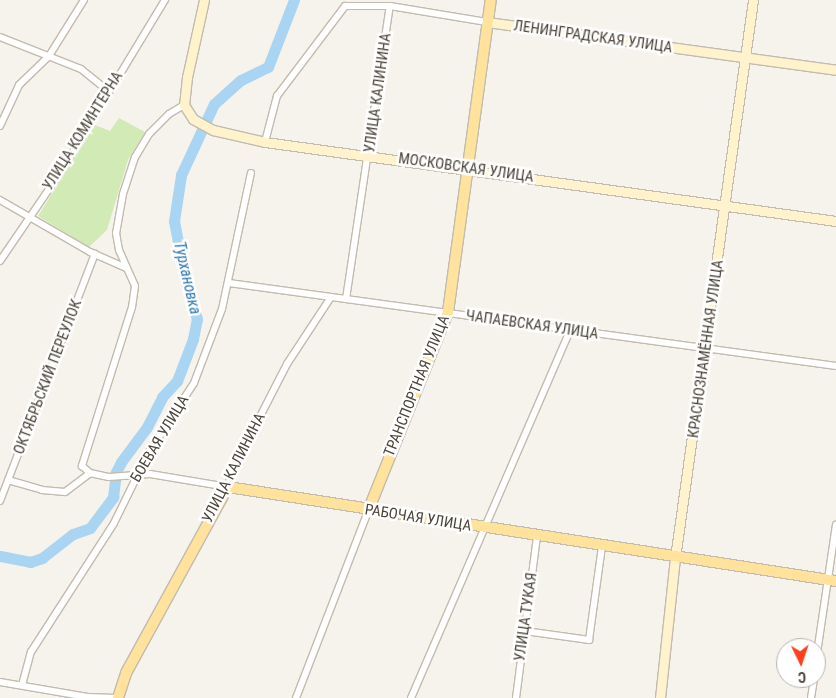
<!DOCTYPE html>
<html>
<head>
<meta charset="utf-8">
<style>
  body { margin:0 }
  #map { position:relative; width:836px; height:698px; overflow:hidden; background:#f6f3ec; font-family:"Roboto Condensed",sans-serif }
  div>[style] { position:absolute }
  .green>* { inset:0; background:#d2eab5 }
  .river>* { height:11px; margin:-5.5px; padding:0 5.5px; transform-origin:5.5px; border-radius:5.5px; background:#a9d4f2 }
  .roads { filter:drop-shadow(1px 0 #c2bbae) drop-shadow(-1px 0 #c2bbae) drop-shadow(0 1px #c2bbae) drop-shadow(0 -1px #c2bbae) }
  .street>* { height:6px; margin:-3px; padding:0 3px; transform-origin:3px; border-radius:3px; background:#fff }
  .secondary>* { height:9px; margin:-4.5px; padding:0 4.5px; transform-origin:4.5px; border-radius:4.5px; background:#fff3cd }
  .primary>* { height:10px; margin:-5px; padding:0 5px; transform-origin:5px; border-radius:5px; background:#ffe39c }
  span { translate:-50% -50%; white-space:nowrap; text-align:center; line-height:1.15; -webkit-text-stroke:5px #fff; paint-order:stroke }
  .street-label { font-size:15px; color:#4b4439 }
  .water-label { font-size:16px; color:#2e7ab2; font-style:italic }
  .north { position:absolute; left:776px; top:638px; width:50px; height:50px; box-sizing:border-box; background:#fff; border:1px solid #b7b4b0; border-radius:50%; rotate:176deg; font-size:14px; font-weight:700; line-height:20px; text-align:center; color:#4b4439 }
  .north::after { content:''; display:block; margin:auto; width:18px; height:22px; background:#fc3f1d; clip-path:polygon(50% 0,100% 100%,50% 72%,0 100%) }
</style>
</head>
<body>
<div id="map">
  <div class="green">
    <i style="clip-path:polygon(119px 118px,145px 132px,128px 160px,107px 230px,89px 247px,38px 216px,95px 125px,110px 131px)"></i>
  </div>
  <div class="river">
    <i style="left:0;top:556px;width:31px;rotate:11deg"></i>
    <i style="left:30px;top:562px;width:13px;rotate:-18deg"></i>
    <i style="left:42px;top:558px;width:39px;rotate:-38deg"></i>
    <i style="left:73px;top:534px;width:18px;rotate:-19deg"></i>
    <i style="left:90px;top:528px;width:39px;rotate:-53deg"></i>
    <i style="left:113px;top:497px;width:25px;rotate:-83deg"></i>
    <i style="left:116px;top:472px;width:11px;rotate:-63deg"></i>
    <i style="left:121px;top:462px;width:44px;rotate:-53.4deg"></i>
    <i style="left:147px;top:427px;width:34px;rotate:-63deg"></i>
    <i style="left:162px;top:397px;width:22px;rotate:-47deg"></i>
    <i style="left:177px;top:381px;width:45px;rotate:-69.1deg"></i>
    <i style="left:193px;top:339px;width:20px;rotate:-79deg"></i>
    <i style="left:197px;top:319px;width:42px;rotate:-106.7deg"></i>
    <i style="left:185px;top:279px;width:59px;rotate:-100.7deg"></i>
    <i style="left:174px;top:221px;width:47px;rotate:-81.3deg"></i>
    <i style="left:181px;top:175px;width:78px;rotate:-65.1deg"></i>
    <i style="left:214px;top:104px;width:36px;rotate:-42deg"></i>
    <i style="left:241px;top:80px;width:30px;rotate:-26deg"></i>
    <i style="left:268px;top:67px;width:72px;rotate:-68.8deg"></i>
  </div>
  <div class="roads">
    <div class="street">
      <i style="left:0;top:37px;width:87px;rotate:21.6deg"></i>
      <i style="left:81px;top:69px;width:35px;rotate:39deg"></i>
      <i style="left:184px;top:105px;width:17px;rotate:149deg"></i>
      <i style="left:169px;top:114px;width:28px;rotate:135deg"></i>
      <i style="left:149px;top:134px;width:27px;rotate:121deg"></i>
      <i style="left:135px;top:157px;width:39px;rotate:108deg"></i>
      <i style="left:123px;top:194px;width:40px;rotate:100deg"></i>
      <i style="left:116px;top:233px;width:17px;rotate:80deg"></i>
      <i style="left:119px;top:250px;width:39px;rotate:66deg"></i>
      <i style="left:135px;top:286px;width:21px;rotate:98deg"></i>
      <i style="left:132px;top:307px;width:167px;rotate:107.5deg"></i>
      <i style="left:82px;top:466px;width:11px;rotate:41deg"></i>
      <i style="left:90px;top:473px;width:19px;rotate:12deg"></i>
      <i style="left:109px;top:477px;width:41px;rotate:-4.2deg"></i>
      <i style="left:150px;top:474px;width:79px;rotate:9.5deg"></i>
      <i style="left:228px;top:487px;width:14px;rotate:-78deg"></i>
      <i style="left:231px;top:473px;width:123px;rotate:-62.8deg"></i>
      <i style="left:287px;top:364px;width:80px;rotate:-56.7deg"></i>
      <i style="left:0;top:126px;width:45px;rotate:-65.1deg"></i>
      <i style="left:19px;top:85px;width:42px;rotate:-44deg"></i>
      <i style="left:49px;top:56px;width:66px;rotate:-58deg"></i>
      <i style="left:265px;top:142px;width:48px;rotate:-75.4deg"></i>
      <i style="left:277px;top:96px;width:113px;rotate:-52.9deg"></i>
      <i style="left:345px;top:6px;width:45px"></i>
      <i style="left:390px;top:6px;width:98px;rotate:9.4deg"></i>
      <i style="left:0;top:200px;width:104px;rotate:30deg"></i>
      <i style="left:90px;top:252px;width:39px;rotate:24deg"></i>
      <i style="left:0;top:261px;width:110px;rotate:-55.7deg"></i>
      <i style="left:62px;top:170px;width:199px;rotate:-58.8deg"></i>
      <i style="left:229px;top:283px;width:613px;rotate:7.79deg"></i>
      <i style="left:346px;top:299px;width:296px;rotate:-81.5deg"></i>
      <i style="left:8px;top:480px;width:35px;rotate:16deg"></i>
      <i style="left:42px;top:490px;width:23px;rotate:5deg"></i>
      <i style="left:65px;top:492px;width:31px;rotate:-37deg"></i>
      <i style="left:0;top:501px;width:265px;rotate:-69deg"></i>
      <i style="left:525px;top:631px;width:65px;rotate:8deg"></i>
      <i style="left:589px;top:640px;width:95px;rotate:-82.1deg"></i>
      <i style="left:816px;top:660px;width:137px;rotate:-81.6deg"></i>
      <i style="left:0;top:682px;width:89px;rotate:9.7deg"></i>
      <i style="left:88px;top:697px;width:27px;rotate:2deg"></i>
      <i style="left:22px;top:685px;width:34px;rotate:-75deg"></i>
      <i style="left:31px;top:652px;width:153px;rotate:-57.2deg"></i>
      <i style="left:114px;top:523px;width:79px;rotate:-63.8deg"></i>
      <i style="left:149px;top:452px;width:82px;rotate:-56.9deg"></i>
      <i style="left:194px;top:383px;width:79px;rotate:-69.3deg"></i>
      <i style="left:222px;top:309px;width:139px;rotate:-78deg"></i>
      <i style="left:296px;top:698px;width:200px;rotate:-68.9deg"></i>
      <i style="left:411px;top:698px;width:400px;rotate:-66.6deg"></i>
      <i style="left:516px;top:698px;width:163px;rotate:-82.6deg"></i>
      <i style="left:811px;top:698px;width:20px;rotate:-81deg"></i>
    </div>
    <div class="secondary">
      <i style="left:204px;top:0;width:79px;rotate:102.4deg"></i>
      <i style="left:187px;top:77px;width:28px;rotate:96deg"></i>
      <i style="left:184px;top:105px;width:17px;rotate:57deg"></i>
      <i style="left:193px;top:119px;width:23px;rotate:29deg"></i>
      <i style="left:213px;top:130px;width:53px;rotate:13deg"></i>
      <i style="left:265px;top:142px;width:576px;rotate:7.88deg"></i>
      <i style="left:487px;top:22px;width:352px;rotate:7.8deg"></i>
      <i style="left:660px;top:698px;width:141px;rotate:-83.9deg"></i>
      <i style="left:675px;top:558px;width:563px;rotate:-82.04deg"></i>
    </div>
    <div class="primary">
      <i style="left:368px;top:511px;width:214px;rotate:-68.1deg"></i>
      <i style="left:448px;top:312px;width:315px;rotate:-82.2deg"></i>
      <i style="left:118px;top:698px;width:26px;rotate:-72deg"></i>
      <i style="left:126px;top:673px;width:212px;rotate:-61.3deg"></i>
      <i style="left:228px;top:487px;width:615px;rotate:8.79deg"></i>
    </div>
  </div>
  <div class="street-label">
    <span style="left:593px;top:37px;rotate:8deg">ЛЕНИНГРАДСКАЯ УЛИЦА</span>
    <span style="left:378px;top:93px;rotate:-82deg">УЛИЦА КАЛИНИНА</span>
    <span style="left:83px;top:131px;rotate:-58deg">УЛИЦА КОМИНТЕРНА</span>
    <span style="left:466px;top:168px;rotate:8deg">МОСКОВСКАЯ УЛИЦА</span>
    <span style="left:532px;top:325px;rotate:8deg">ЧАПАЕВСКАЯ УЛИЦА</span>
    <span style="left:706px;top:349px;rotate:-82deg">КРАСНОЗНАМЁННАЯ УЛИЦА</span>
    <span style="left:48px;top:377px;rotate:-69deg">ОКТЯБРЬСКИЙ ПЕРЕУЛОК</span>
    <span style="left:417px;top:386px;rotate:-68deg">ТРАНСПОРТНАЯ УЛИЦА</span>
    <span style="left:160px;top:439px;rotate:-59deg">БОЕВАЯ УЛИЦА</span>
    <span style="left:234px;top:468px;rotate:-63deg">УЛИЦА КАЛИНИНА</span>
    <span style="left:418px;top:518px;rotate:9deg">РАБОЧАЯ УЛИЦА</span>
    <span style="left:526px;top:617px;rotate:-82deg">УЛИЦА ТУКАЯ</span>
  </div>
  <div class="water-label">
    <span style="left:187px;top:278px;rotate:77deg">Турхановка</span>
  </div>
  <div class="north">С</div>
</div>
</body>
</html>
